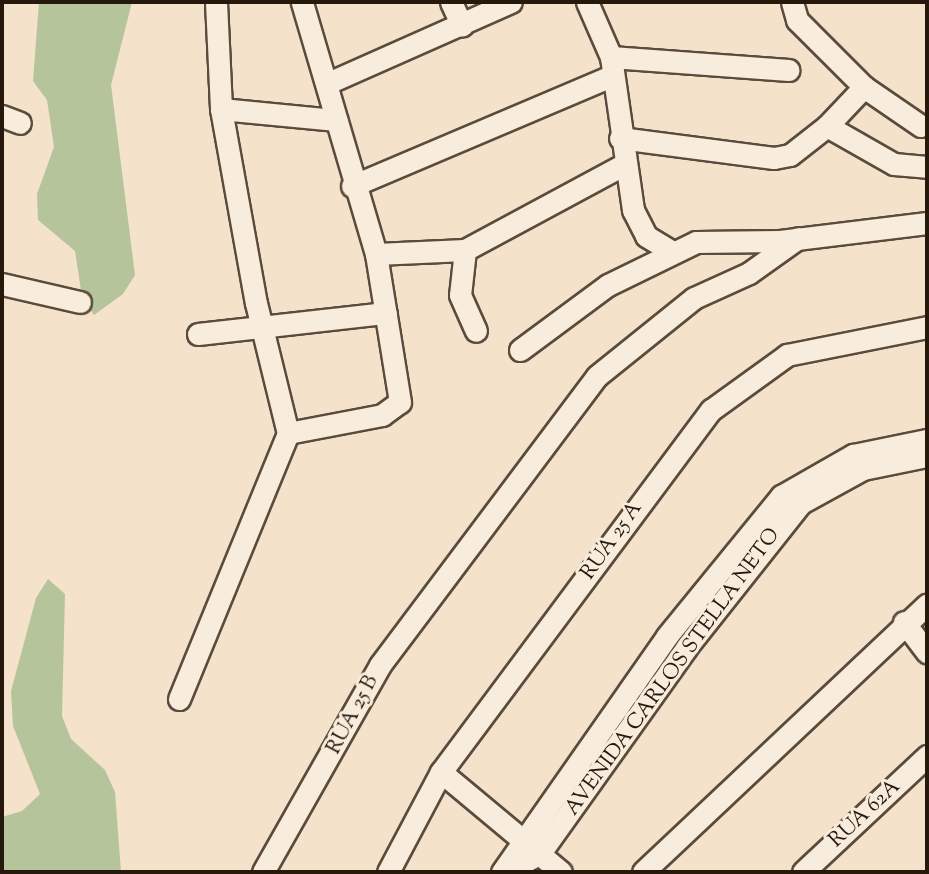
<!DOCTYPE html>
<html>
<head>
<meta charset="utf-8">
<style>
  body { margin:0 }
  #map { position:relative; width:929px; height:874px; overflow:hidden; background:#f4e2ca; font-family:"Sorts Mill Goudy",serif }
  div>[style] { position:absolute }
  .green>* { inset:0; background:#b5c49b }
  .roads { filter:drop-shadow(2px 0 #5a4b3c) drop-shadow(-2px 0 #5a4b3c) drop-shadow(0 2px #5a4b3c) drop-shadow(0 -2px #5a4b3c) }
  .minor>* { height:21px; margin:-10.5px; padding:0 10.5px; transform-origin:10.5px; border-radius:10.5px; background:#f8ecdd }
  span { translate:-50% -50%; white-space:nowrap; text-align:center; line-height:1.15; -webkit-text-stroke:6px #f8ecdd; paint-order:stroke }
  .street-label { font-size:21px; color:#26190c }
  .frame { position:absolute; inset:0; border:4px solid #26190c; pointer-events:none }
</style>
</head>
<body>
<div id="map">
  <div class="green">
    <i style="clip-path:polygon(39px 2px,132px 2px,111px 85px,135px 275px,123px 294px,94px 315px,82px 297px,75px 251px,38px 220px,37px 194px,54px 147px,47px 100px,33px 81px)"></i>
    <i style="clip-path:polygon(48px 579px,65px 594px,62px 716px,71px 739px,105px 770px,115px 792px,121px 872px,2px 872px,2px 817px,22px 811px,40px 794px,13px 726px,11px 691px,36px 598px)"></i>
  </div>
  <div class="roads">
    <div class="minor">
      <i style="left:216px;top:2px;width:107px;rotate:87.3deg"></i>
      <i style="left:221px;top:109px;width:197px;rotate:79.8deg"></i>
      <i style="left:256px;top:303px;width:134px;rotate:76.2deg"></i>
      <i style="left:451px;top:2px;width:26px;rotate:65deg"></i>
      <i style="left:587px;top:2px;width:60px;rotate:66.4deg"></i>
      <i style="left:611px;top:57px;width:155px;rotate:81.8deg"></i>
      <i style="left:633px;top:210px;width:29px;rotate:63deg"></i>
      <i style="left:646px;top:236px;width:29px;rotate:31deg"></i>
      <i style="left:792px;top:2px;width:19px;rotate:74deg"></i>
      <i style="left:797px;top:20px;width:95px;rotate:45deg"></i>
      <i style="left:864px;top:87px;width:69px;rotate:34.4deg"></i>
      <i style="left:611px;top:57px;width:178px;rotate:4.2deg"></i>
      <i style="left:328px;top:83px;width:200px;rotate:-23.9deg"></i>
      <i style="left:221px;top:109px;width:116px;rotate:5.5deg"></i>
      <i style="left:2px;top:116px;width:19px;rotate:21deg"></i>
      <i style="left:827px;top:126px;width:77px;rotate:29.6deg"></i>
      <i style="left:894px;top:164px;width:33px;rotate:5deg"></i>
      <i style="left:620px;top:138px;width:155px;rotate:7.4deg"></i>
      <i style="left:774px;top:158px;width:16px;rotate:-11deg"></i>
      <i style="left:790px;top:155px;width:47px;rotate:-38.1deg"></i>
      <i style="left:827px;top:126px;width:54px;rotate:-46.5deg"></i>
      <i style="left:352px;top:186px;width:281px;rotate:-23deg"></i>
      <i style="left:465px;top:250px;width:45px;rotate:96.3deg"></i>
      <i style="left:460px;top:295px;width:39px;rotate:66deg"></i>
      <i style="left:376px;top:254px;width:89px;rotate:-2.6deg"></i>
      <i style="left:465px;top:250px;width:182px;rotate:-28.3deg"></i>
      <i style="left:2px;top:284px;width:80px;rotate:13deg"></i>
      <i style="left:198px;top:334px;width:189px;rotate:-6.4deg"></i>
      <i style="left:520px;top:350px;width:109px;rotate:-36.5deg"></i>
      <i style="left:608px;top:285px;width:98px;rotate:-26deg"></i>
      <i style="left:696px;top:242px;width:84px;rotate:-0.7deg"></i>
      <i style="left:780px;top:241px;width:148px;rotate:-7deg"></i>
      <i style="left:904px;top:622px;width:38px;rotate:53deg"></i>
      <i style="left:179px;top:699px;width:287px;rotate:-67.7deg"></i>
      <i style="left:288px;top:433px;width:96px;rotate:-10.8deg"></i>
      <i style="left:382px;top:415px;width:22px;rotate:-36deg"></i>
      <i style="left:400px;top:402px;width:150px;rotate:-99.2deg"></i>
      <i style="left:376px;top:254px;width:263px;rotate:-106.4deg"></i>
      <i style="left:441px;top:772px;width:156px;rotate:39.8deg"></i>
      <i style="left:263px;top:872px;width:238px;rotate:-60.5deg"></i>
      <i style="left:380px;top:665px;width:361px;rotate:-53.1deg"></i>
      <i style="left:597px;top:376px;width:124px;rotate:-38.8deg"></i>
      <i style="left:694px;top:298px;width:60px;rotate:-24.4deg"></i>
      <i style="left:749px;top:273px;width:60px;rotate:-35.5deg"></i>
      <i style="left:388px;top:872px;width:113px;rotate:-62.1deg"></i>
      <i style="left:441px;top:772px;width:452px;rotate:-53.3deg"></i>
      <i style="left:711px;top:410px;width:94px;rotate:-35.9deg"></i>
      <i style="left:787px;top:355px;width:143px;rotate:-11.3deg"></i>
      <i style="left:502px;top:872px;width:288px;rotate:-55deg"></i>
      <i style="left:667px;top:636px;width:181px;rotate:-50.8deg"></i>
      <i style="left:781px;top:496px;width:83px;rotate:-29.7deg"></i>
      <i style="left:853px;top:455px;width:76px;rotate:-11.5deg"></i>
      <i style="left:505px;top:872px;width:40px;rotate:-28deg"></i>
      <i style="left:540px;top:853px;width:252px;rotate:-54.5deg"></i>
      <i style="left:686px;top:648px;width:185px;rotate:-51.6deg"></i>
      <i style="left:801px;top:503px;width:71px;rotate:-28.7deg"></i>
      <i style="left:863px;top:469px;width:65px;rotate:-11.5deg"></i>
      <i style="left:643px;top:872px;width:390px;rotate:-43.3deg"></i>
      <i style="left:803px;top:872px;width:170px;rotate:-43.1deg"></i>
    </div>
  </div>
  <div class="street-label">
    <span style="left:612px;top:541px;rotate:-55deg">RUA 25 A</span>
    <span style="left:673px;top:672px;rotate:-54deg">AVENIDA CARLOS STELLA NETO</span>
    <span style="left:353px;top:715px;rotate:-62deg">RUA 25 B</span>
    <span style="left:865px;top:814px;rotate:-43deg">RUA 62A</span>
  </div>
  <div class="frame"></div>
</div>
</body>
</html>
